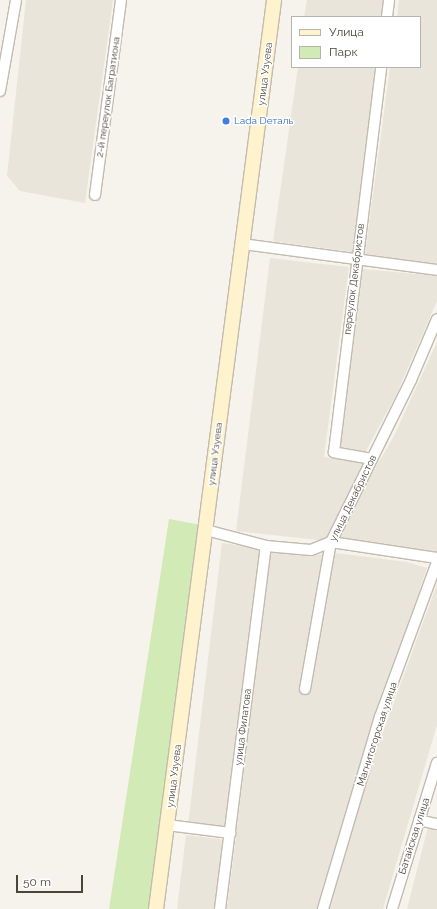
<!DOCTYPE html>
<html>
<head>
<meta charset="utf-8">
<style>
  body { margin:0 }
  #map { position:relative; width:437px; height:909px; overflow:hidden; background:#f6f3ec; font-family:Raleway,sans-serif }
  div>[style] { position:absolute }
  .residential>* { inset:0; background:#eae5da }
  .green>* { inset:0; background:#d2eab5 }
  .roads { filter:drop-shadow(1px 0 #c2bbae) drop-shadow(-1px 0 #c2bbae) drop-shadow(0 1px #c2bbae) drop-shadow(0 -1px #c2bbae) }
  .street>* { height:10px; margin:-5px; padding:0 5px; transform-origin:5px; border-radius:5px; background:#fff }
  .secondary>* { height:14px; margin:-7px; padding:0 7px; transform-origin:7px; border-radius:7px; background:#fff3cd }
  .dots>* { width:11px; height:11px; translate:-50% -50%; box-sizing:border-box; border:2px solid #fff; border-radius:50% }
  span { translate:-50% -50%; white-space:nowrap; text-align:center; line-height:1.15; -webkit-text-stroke:3px #fff; paint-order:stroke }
  .street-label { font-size:10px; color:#4b4439 }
  .shop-label { font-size:10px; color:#366cbe }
  .left { translate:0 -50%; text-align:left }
  .legend { position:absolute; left:291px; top:16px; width:130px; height:52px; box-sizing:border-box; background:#fff; border:1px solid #b7b4b0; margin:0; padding:5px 7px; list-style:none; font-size:12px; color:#4b4439 }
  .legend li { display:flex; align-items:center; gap:8px; height:20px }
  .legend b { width:20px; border:1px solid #b7b4b0 }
  .scale { position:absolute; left:16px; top:875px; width:67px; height:18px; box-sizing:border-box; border:2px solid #4b4439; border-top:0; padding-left:5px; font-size:12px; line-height:14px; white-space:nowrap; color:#4b4439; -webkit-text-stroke:3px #fff; paint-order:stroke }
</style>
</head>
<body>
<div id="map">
  <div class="residential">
    <i style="clip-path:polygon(26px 0,113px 0,85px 203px,20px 191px,7px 176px)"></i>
    <i style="clip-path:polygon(307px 0,385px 0,383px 17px,304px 17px)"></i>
    <i style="clip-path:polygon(399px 0,437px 0,437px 264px,365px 254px,390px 67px,420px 67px,420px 17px,397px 17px)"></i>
    <i style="clip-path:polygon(298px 67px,377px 67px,352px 252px,273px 241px)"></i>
    <i style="clip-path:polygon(270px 258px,349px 267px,324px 457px,363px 462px,327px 541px,236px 531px)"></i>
    <i style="clip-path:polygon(363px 269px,437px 276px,437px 301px,428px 322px,396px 395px,365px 453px,340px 448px)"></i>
    <i style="clip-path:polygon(437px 342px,437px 553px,339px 539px,343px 522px,393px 438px)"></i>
    <i style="clip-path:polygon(222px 543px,263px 549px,227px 830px,188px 825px)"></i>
    <i style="clip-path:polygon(271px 549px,303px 556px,336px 553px,407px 562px,427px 568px,354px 781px,320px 909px,227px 909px)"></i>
    <i style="clip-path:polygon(437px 584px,437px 725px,383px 909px,328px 909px,358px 801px)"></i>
    <i style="clip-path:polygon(428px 827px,437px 830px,437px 909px,407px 909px)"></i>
    <i style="clip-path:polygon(186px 835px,220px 839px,223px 843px,216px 909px,177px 909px)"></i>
  </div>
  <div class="green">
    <i style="clip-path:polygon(169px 519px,201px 525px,152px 909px,109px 909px)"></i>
  </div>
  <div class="roads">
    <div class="street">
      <i style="left:387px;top:17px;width:17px;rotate:-83deg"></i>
      <i style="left:0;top:91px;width:92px;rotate:-80deg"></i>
      <i style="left:95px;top:195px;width:197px;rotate:-82.4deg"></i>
      <i style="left:243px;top:244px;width:196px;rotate:7.6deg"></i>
      <i style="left:372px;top:459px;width:39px;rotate:-170deg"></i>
      <i style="left:334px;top:452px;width:388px;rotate:-83deg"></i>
      <i style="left:206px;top:530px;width:62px;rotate:14.9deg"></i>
      <i style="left:266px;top:546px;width:45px;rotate:5.1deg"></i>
      <i style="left:311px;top:550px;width:22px;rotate:-22deg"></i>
      <i style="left:331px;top:542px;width:107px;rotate:8.6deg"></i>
      <i style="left:305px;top:689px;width:149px;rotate:-80deg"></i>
      <i style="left:331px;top:542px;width:181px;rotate:-63.7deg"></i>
      <i style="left:411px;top:380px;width:66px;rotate:-66.9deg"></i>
      <i style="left:419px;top:820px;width:18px;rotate:13deg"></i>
      <i style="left:167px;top:825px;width:64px;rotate:7.2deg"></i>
      <i style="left:220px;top:909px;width:366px;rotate:-82.8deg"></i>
      <i style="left:323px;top:909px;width:200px;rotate:-73.5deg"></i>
      <i style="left:380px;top:717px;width:165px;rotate:-69.8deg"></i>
      <i style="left:392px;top:909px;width:153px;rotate:-72.9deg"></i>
    </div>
    <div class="secondary">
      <i style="left:156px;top:909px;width:917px;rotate:-82.6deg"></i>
    </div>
  </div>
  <div class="dots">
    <i style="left:226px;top:121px;background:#3f7fe0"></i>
  </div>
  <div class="street-label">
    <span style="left:265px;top:74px;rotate:-83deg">улица Узуева</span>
    <span style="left:108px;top:97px;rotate:-82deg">2-й переулок Багратиона</span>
    <span style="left:354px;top:279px;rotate:-83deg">переулок Декабристов</span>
    <span style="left:215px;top:454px;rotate:-83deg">улица Узуева</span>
    <span style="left:353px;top:498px;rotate:-64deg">улица Декабристов</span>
    <span style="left:243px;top:727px;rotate:-83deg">улица Филатова</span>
    <span style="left:377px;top:734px;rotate:-72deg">Магнитогорская улица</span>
    <span style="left:174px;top:776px;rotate:-83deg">улица Узуева</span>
    <span style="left:414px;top:836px;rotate:-72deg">Батайская улица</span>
  </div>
  <div class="shop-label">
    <span class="left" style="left:234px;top:121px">Lada Dеталь</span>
  </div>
  <ul class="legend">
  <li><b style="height:5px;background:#fff3cd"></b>Улица</li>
  <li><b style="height:11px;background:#d2eab5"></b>Парк</li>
  </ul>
  <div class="scale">50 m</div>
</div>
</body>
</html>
